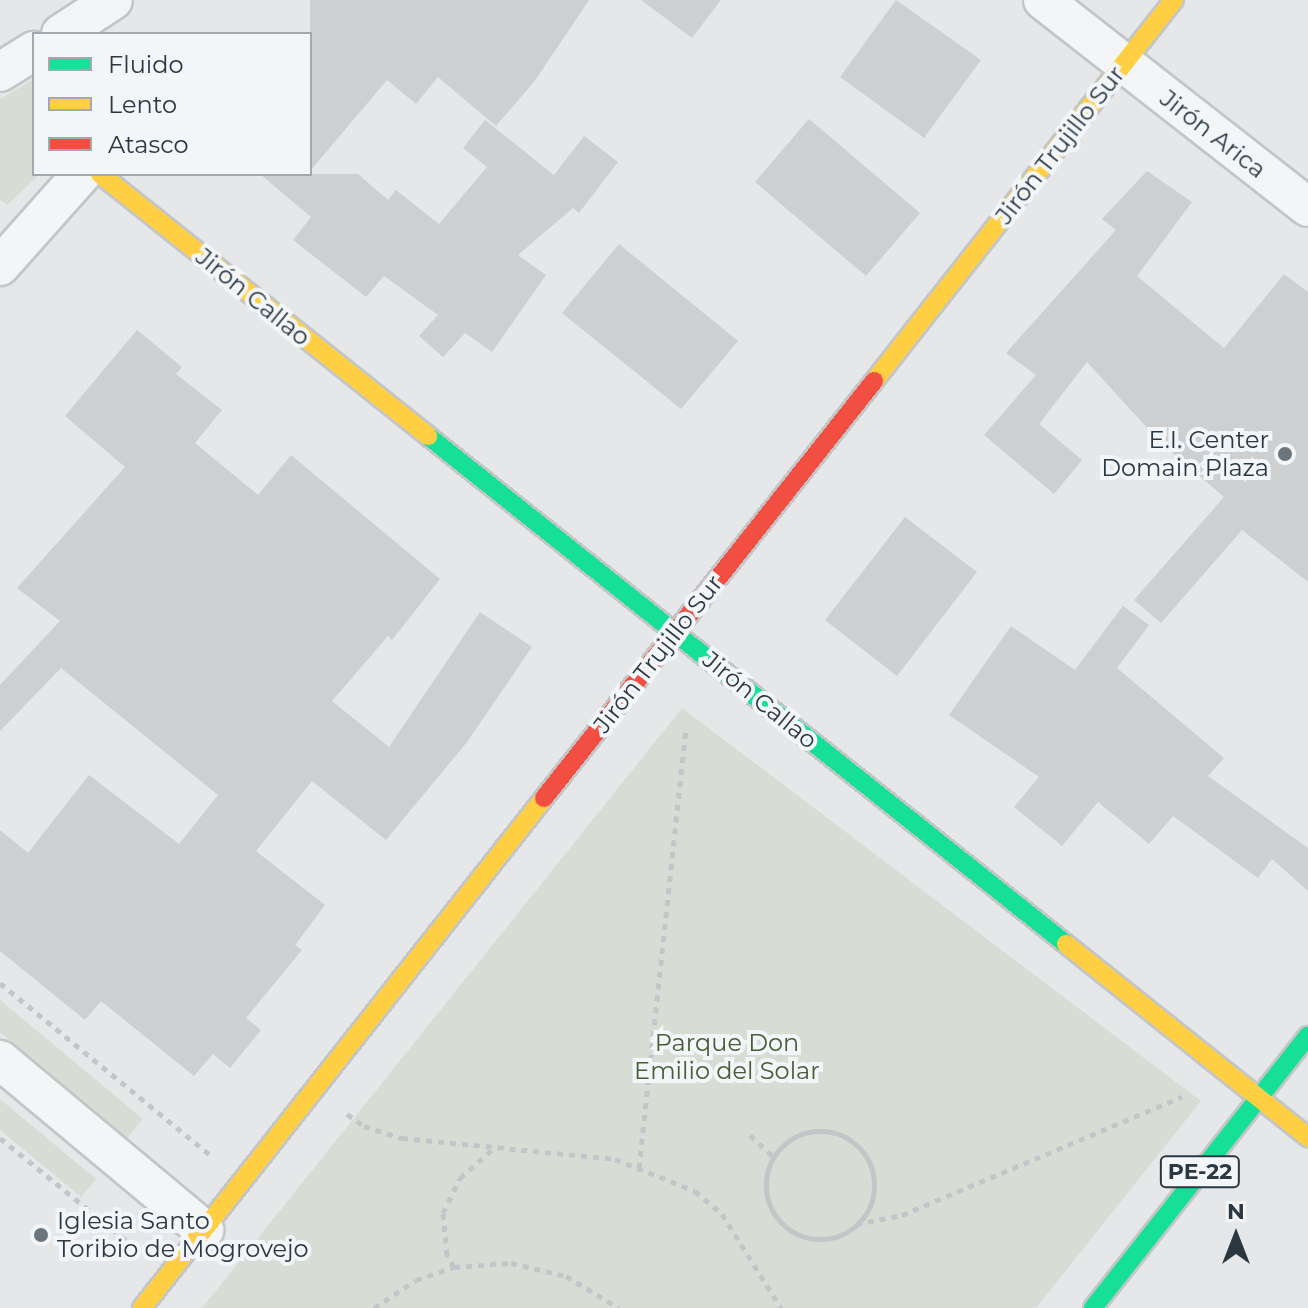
<!DOCTYPE html>
<html>
<head>
<meta charset="utf-8">
<style>
  body { margin:0 }
  #map { position:relative; width:1308px; height:1308px; overflow:hidden; background:#e5e7e9; font-family:Montserrat,sans-serif }
  div>[style] { position:absolute }
  .green>* { inset:0; background:#d7ddd5 }
  .building>* { inset:0; background:#cdcfd1 }
  .path>* { height:5px; margin-top:-2.5px; transform-origin:0; background:repeating-linear-gradient(90deg,#c2c6c8 0 6px,transparent 0 12px) }
  .path>.ring { margin:-2.5px; padding:0; box-sizing:content-box; background:none; border:5px solid #c2c6c8; border-radius:50% }
  .roads { filter:drop-shadow(2px 0 #c3c5c7) drop-shadow(-2px 0 #c3c5c7) drop-shadow(0 2px #c3c5c7) drop-shadow(0 -2px #c3c5c7) }
  .street>* { height:38px; margin:-19px; padding:0 19px; transform-origin:19px; border-radius:19px; background:#f3f5f6 }
  .fast>* { height:18px; margin:-9px; padding:0 9px; transform-origin:9px; border-radius:9px; background:#16e098 }
  .slow>* { height:18px; margin:-9px; padding:0 9px; transform-origin:9px; border-radius:9px; background:#ffcf43 }
  .jam>* { height:18px; margin:-9px; padding:0 9px; transform-origin:9px; border-radius:9px; background:#f24e42 }
  .dots>* { width:22px; height:22px; translate:-50% -50%; box-sizing:border-box; border:4px solid #f2f6f8; border-radius:50% }
  span { translate:-50% -50%; white-space:nowrap; text-align:center; line-height:1.15; -webkit-text-stroke:8px #f2f6f8; paint-order:stroke }
  .shield-label span { padding:2px 6px; background:#f2f6f8; border:2px solid; border-radius:6px; -webkit-text-stroke-width:0 }
  .shield-label { font-size:22px; color:#2b3842; font-weight:700 }
  .street-label { font-size:24px; color:#2b3842 }
  .poi-label { font-size:24px; color:#2b3842 }
  .right { translate:-100% -50%; text-align:right }
  .left { translate:0 -50%; text-align:left }
  .park-label { font-size:24px; color:#475e38 }
  .legend { position:absolute; left:32px; top:32px; width:280px; height:144px; box-sizing:border-box; background:#f2f6f8; border:2px solid #a2aaaf; margin:0; padding:10px 14px; list-style:none; font-size:24px; color:#2b3842 }
  .legend li { display:flex; align-items:center; gap:16px; height:40px }
  .legend b { width:40px; border:2px solid #a2aaaf }
  .north { position:absolute; left:1196px; top:1196px; width:80px; height:80px; -webkit-text-stroke:6px #f2f6f8; paint-order:stroke; rotate:0deg; font-size:22px; font-weight:700; line-height:32px; text-align:center; color:#2b3842 }
  .north::after { content:''; display:block; margin:auto; width:28px; height:36px; background:#2b3842; clip-path:polygon(50% 0,100% 100%,50% 72%,0 100%) }
</style>
</head>
<body>
<div id="map">
  <div class="green">
    <div style="clip-path:polygon(34px 79px,34px 174px,40px 174px,7px 205px,0 200px,0 99px)"></div>
    <div style="clip-path:polygon(682px 708px,1201px 1101px,1036px 1308px,202px 1308px)"></div>
    <div style="clip-path:polygon(0 1000px,143px 1119px,127px 1138px,0 1032px)"></div>
    <div style="clip-path:polygon(0 1099px,96px 1179px,81px 1197px,0 1130px)"></div>
  </div>
  <div class="building">
    <div style="clip-path:polygon(310px 0,589px 0,534px 82px,496px 126px,438px 77px,416px 104px,387px 80px,310px 171px)"></div>
    <div style="clip-path:polygon(641px 0,721px 0,692px 38px)"></div>
    <div style="clip-path:polygon(896px 0,981px 60px,924px 138px,840px 77px)"></div>
    <div style="clip-path:polygon(809px 119px,920px 213px,866px 276px,755px 182px)"></div>
    <div style="clip-path:polygon(485px 120px,554px 175px,584px 136px,618px 162px,579px 213px,573px 208px,518px 255px,546px 275px,492px 352px,465px 333px,443px 357px,419px 336px,438px 315px,384px 276px,366px 297px,293px 240px,311px 217px,260px 174px,358px 174px,388px 200px,396px 190px,439px 224px,487px 167px,463px 148px)"></div>
    <div style="clip-path:polygon(1147px 171px,1192px 202px,1137px 276px,1224px 348px,1284px 274px,1308px 292px,1308px 582px,1242px 530px,1161px 623px,1134px 600px,1224px 497px,1161px 443px,1087px 362px,1039px 424px,1082px 460px,1054px 494px,984px 435px,1036px 375px,1006px 353px,1116px 230px,1102px 219px)"></div>
    <div style="clip-path:polygon(619px 244px,738px 341px,681px 409px,562px 313px)"></div>
    <div style="clip-path:polygon(137px 330px,182px 367px,176px 374px,222px 410px,195px 443px,258px 495px,291px 455px,440px 579px,392px 640px,388px 636px,332px 701px,389px 747px,480px 612px,532px 647px,467px 742px,386px 840px,312px 781px,256px 851px,325px 905px,295px 945px,302px 950px,246px 1018px,261px 1030px,230px 1068px,213px 1054px,194px 1076px,101px 1001px,85px 1020px,0 951px,0 830px,28px 853px,89px 775px,179px 844px,218px 795px,61px 668px,0 731px,0 685px,60px 621px,17px 588px,125px 467px,65px 416px)"></div>
    <div style="clip-path:polygon(905px 517px,977px 572px,897px 676px,825px 620px)"></div>
    <div style="clip-path:polygon(1123px 606px,1149px 625px,1117px 668px,1224px 758px,1208px 776px,1308px 848px,1308px 891px,1272px 859px,1258px 878px,1173px 816px,1149px 844px,1098px 802px,1062px 846px,1014px 807px,1039px 777px,949px 715px,1011px 626px,1075px 670px)"></div>
  </div>
  <div class="path">
    <div style="left:0;top:983px;width:271px;rotate:39.3deg"></div>
    <div style="left:347px;top:1114px;width:21px;rotate:35deg"></div>
    <div style="left:364px;top:1126px;width:40px;rotate:18deg"></div>
    <div style="left:402px;top:1138px;width:214px;rotate:5.6deg"></div>
    <div style="left:615px;top:1159px;width:86px;rotate:21.8deg"></div>
    <div style="left:695px;top:1191px;width:35px;rotate:40deg"></div>
    <div style="left:722px;top:1214px;width:111px;rotate:57.9deg"></div>
    <div class="ring" style="left:766px;top:1131px;width:103px;height:103px"></div>
    <div style="left:750px;top:1135px;width:33px;rotate:43deg"></div>
    <div style="left:0;top:1138px;width:175px;rotate:39deg"></div>
    <div style="left:639px;top:1168px;width:444px;rotate:-83.9deg"></div>
    <div style="left:856px;top:1224px;width:47px;rotate:-11.1deg"></div>
    <div style="left:902px;top:1215px;width:304px;rotate:-22.9deg"></div>
    <div style="left:454px;top:1267px;width:14px;rotate:-120deg"></div>
    <div style="left:447px;top:1255px;width:42px;rotate:-95.4deg"></div>
    <div style="left:443px;top:1213px;width:39px;rotate:-64deg"></div>
    <div style="left:460px;top:1178px;width:48px;rotate:-41.6deg"></div>
    <div style="left:374px;top:1308px;width:50px;rotate:-33.7deg"></div>
    <div style="left:416px;top:1280px;width:40px;rotate:-18.9deg"></div>
    <div style="left:454px;top:1267px;width:57px;rotate:-4deg"></div>
    <div style="left:511px;top:1263px;width:57px;rotate:13.3deg"></div>
    <div style="left:566px;top:1276px;width:62px;rotate:31.1deg"></div>
  </div>
  <div class="roads">
    <div class="street">
      <div style="left:1043px;top:0;width:336px;rotate:38deg"></div>
      <div style="left:61px;top:34px;width:62px;rotate:-33.2deg"></div>
      <div style="left:0;top:72px;width:40px;rotate:-32deg"></div>
      <div style="left:0;top:266px;width:123px;rotate:-48.3deg"></div>
      <div style="left:0;top:1060px;width:266px;rotate:39.8deg"></div>
    </div>
    <div class="fast">
      <div style="left:428px;top:436px;width:816px;rotate:38.53deg"></div>
      <div style="left:1093px;top:1308px;width:347px;rotate:-51.7deg"></div>
    </div>
    <div class="slow">
      <div style="left:100px;top:174px;width:420px;rotate:38.6deg"></div>
      <div style="left:874px;top:381px;width:485px;rotate:-51.8deg"></div>
      <div style="left:1066px;top:944px;width:310px;rotate:38.6deg"></div>
      <div style="left:142px;top:1308px;width:649px;rotate:-51.75deg"></div>
    </div>
    <div class="jam">
      <div style="left:544px;top:798px;width:532px;rotate:-51.64deg"></div>
    </div>
  </div>
  <div class="dots">
    <div style="left:1285px;top:454px;background:#6c757c"></div>
    <div style="left:41px;top:1235px;background:#6c757c"></div>
  </div>
  <div class="shield-label">
    <span style="left:1200px;top:1172px">PE-22</span>
  </div>
  <div class="street-label">
    <span style="left:1213px;top:134px;rotate:38deg">Jirón Arica</span>
    <span style="left:1060px;top:145px;rotate:-52deg">Jirón Trujillo Sur</span>
    <span style="left:253px;top:297px;rotate:39deg">Jirón Callao</span>
    <span style="left:658px;top:654px;rotate:-52deg">Jirón Trujillo Sur</span>
    <span style="left:760px;top:700px;rotate:39deg">Jirón Callao</span>
  </div>
  <div class="poi-label">
    <span class="right" style="left:1269px;top:454px">E.I. Center<br>Domain Plaza</span>
    <span class="left" style="left:57px;top:1235px">Iglesia Santo<br>Toribio de Mogrovejo</span>
  </div>
  <div class="park-label">
    <span style="left:727px;top:1057px">Parque Don<br>Emilio del Solar</span>
  </div>
  <ul class="legend">
  <li><b style="height:10px;background:#16e098"></b>Fluido</li>
  <li><b style="height:10px;background:#ffcf43"></b>Lento</li>
  <li><b style="height:10px;background:#f24e42"></b>Atasco</li>
  </ul>
  <div class="north">N</div>
</div>
</body>
</html>
